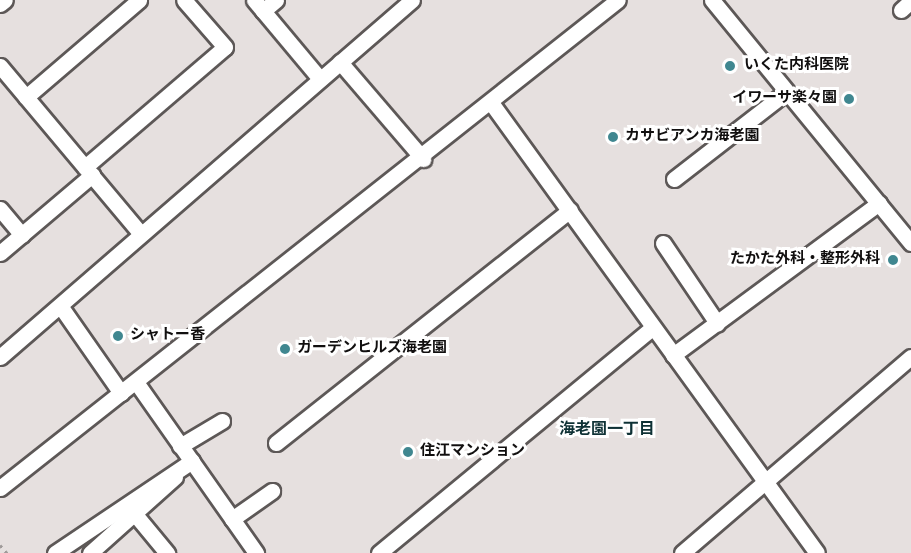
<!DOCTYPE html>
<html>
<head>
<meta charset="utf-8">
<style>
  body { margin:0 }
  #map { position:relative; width:911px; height:553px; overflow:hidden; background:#e6e0df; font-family:Overpass,"Noto Sans JP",sans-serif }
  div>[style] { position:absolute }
  .path>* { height:3px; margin-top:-1.5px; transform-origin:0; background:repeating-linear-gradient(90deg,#a09b9a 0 3px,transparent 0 7.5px) }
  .roads { filter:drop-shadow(2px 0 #5d5857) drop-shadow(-2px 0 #5d5857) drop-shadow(0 2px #5d5857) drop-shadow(0 -2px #5d5857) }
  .minor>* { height:15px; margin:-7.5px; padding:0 7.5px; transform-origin:7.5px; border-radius:7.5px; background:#fff }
  .dots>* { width:16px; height:16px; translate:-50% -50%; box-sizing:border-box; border:3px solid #fff; border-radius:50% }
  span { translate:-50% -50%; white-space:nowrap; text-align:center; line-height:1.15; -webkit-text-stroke:6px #fff; paint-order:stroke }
  .poi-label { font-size:15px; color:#110f0f; font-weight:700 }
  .left { translate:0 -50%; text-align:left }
  .right { translate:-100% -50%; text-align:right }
  .neighbourhood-label { font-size:16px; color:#0e3135; font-weight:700 }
</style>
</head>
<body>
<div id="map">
  <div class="path">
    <div style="left:0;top:545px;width:11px;rotate:49deg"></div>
  </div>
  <div class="roads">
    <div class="minor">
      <div style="left:254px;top:0;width:103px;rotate:50.1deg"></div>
      <div style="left:712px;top:0;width:314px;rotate:50.7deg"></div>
      <div style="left:0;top:4px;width:6px;rotate:-39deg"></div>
      <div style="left:901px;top:10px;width:13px;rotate:-42deg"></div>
      <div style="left:263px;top:11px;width:17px;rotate:-40deg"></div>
      <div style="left:340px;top:62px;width:128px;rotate:49.4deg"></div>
      <div style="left:0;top:66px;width:219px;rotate:50deg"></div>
      <div style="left:26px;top:97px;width:149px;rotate:-40.6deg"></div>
      <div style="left:492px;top:104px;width:554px;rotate:54.1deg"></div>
      <div style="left:85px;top:167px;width:184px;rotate:-40.6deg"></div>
      <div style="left:225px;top:47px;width:62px;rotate:-131.1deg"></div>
      <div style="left:674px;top:179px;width:142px;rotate:-37.8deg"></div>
      <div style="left:0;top:209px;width:34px;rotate:50deg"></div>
      <div style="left:663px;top:243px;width:97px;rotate:56deg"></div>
      <div style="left:0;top:253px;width:121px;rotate:-40.3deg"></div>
      <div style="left:61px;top:307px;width:105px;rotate:55.1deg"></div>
      <div style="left:673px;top:355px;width:256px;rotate:-36.4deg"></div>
      <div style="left:0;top:357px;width:545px;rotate:-40.91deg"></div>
      <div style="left:136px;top:382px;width:209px;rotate:54.9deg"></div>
      <div style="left:276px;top:443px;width:375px;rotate:-38.4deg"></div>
      <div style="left:180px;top:446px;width:49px;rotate:-30.8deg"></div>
      <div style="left:0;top:488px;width:787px;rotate:-38.3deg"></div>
      <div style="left:129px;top:507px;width:60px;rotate:50.4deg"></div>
      <div style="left:232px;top:519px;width:49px;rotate:-35deg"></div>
      <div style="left:55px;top:553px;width:165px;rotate:-33.9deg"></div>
      <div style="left:90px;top:553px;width:114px;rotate:-41.8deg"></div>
      <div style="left:379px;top:553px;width:355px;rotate:-39.5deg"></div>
      <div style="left:682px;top:553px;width:301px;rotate:-40.6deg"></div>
    </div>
  </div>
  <div class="dots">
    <div style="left:730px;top:66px;background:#408790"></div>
    <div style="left:849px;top:99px;background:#408790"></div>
    <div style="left:613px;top:137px;background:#408790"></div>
    <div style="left:893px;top:260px;background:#408790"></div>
    <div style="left:118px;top:336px;background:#408790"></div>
    <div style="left:285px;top:349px;background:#408790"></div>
    <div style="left:408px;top:452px;background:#408790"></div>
  </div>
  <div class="poi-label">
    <span class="left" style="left:744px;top:66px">いくた内科医院</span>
    <span class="right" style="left:837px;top:99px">イワーサ楽々園</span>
    <span class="left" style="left:625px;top:137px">カサビアンカ海老園</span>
    <span class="right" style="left:880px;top:260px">たかた外科・整形外科</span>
    <span class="left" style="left:130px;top:336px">シャトー香</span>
    <span class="left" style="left:297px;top:349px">ガーデンヒルズ海老園</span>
    <span class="left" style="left:420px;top:452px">住江マンション</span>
  </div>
  <div class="neighbourhood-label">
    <span style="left:607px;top:430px">海老園一丁目</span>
  </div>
</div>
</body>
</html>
